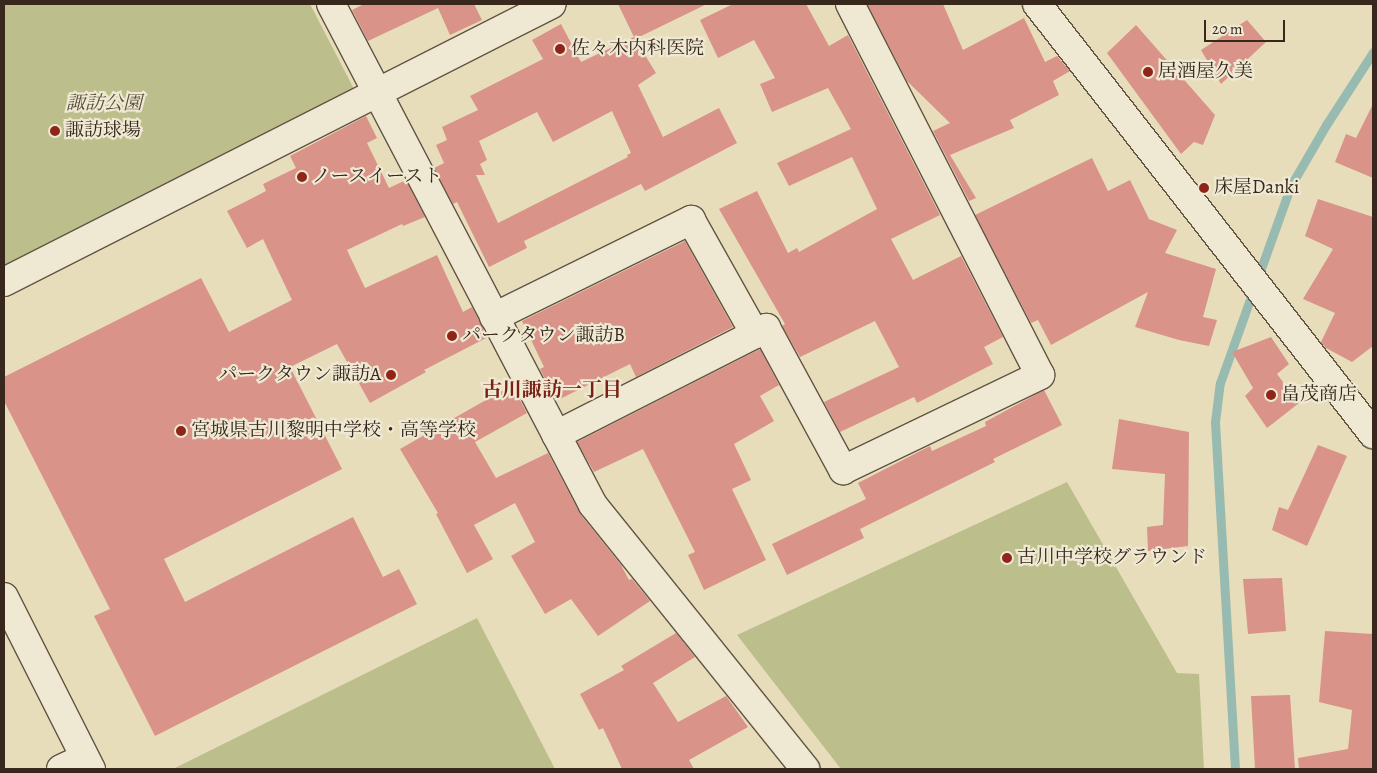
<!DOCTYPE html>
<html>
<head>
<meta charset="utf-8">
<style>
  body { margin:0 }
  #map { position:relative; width:1377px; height:773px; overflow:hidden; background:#e7ddbb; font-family:Alegreya,"Noto Serif JP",serif }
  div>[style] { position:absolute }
  .green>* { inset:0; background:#bcbf8c }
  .stream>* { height:9px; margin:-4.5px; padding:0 4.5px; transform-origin:4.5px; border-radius:4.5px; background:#97bbb1 }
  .building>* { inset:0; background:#d99389 }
  .roads { filter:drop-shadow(1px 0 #635444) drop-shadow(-1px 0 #635444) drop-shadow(0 1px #635444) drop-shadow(0 -1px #635444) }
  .minor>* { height:28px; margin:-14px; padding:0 14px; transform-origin:14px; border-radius:14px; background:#efe9d3 }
  .dots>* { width:14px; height:14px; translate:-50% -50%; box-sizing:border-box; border:2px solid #efe9d3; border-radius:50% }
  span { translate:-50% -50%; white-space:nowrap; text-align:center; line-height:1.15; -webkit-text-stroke:4.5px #efe9d3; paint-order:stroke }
  .poi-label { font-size:19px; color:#37271d }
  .left { translate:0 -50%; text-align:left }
  .right { translate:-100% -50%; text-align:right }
  .park-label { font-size:19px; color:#584d39; font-style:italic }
  .neighbourhood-label { font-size:20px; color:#7a1f14; font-weight:700 }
  .frame { position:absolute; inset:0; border:5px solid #37271d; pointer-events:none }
  .scale { position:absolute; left:1204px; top:20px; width:81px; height:22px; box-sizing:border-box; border:2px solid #37271d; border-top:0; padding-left:6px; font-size:15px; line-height:18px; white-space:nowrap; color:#37271d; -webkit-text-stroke:4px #efe9d3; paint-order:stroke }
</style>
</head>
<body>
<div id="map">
  <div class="green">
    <div style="clip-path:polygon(4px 4px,310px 4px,354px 89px,4px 267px)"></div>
    <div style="clip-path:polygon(1067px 482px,1177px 673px,1199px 674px,1204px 769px,841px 769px,737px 635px)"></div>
    <div style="clip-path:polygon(477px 618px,555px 769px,173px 769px)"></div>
  </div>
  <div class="stream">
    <div style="left:1235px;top:769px;width:348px;rotate:-93.3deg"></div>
    <div style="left:1215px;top:422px;width:39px;rotate:-83deg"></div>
    <div style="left:1220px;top:383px;width:208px;rotate:-70.3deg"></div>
    <div style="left:1290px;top:187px;width:72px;rotate:-59.9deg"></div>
    <div style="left:1326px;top:125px;width:87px;rotate:-57.2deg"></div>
  </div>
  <div class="building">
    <div style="clip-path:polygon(364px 4px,474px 4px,482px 20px,450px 35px,438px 8px,368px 41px,352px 10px)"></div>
    <div style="clip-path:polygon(evenodd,618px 4px,707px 4px,635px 39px,656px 73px,638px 85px,663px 137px,719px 108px,737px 143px,645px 191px,641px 184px,524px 241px,527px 248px,489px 267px,457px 202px,453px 204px,434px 168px,444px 163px,436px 145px,447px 140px,442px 127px,478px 110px,470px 96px,543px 59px,532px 40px,561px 24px,581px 62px,634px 37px,618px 4px,612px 111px,631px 153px,627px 155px,628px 157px,498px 223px,476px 175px,485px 175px,480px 164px,487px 160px,479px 141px,537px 112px,553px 142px,612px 111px)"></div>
    <div style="clip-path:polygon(733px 4px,806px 4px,829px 46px,848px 35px,940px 215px,891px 239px,913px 280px,961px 256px,1003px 337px,984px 347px,993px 364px,917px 403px,914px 397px,840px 432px,824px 402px,899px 367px,875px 321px,800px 357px,782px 326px,785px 324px,719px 209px,757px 191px,788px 253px,797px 248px,799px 252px,877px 209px,852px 157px,789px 186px,777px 163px,851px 129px,828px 88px,772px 112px,760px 84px,775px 78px,754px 40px,718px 58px,700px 20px)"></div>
    <div style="clip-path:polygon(867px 4px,943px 4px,963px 50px,1024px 18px,1045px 62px,1057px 56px,1070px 71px,1053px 81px,1059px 95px,1010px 120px,1014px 128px,950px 155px,976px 198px,969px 201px,933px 131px,950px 123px,907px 81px)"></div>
    <div style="clip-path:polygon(1247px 20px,1266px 42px,1221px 84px,1201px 50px)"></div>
    <div style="clip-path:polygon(1136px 25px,1215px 115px,1203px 145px,1194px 142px,1181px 154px,1107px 53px)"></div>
    <div style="clip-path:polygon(1373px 104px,1373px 178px,1335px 162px,1346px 134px,1356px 138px)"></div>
    <div style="clip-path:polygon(366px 116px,377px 138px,367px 143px,389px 188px,406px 180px,425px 217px,403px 226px,402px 224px,347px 250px,365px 288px,437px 255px,463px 312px,472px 307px,488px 337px,424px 370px,426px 372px,370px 403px,337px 344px,290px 367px,342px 469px,164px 559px,185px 602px,353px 517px,383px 577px,399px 569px,417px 604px,155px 736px,94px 616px,110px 609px,4px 401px,4px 377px,201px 278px,229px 332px,292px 300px,263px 239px,247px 248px,227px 211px,266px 191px,263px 184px,296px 168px,290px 156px)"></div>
    <div style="clip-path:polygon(1092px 158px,1108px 191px,1130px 180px,1149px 219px,1177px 230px,1165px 253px,1216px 269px,1203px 317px,1217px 320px,1209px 346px,1179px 340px,1135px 327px,1148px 292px,1051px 345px,1038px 320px,1031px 323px,975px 215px)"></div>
    <div style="clip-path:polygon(1318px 199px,1373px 217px,1373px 346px,1352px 362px,1326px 348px,1321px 342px,1335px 313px,1303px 299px,1333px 249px,1305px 236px)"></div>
    <div style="clip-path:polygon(685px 241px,733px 327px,636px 377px,630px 364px,560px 399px,558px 395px,554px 397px,540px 369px,544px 367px,522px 321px)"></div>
    <div style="clip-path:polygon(1271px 337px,1289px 364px,1277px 374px,1299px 403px,1267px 428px,1245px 396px,1253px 388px,1232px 352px)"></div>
    <div style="clip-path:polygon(760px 349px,779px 385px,760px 396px,774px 421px,734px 444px,751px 480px,732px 489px,766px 560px,704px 590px,688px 555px,695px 552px,643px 449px,594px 472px,577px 442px)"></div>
    <div style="clip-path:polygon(512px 385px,527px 413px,475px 442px,496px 478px,548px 453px,581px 515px,621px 565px,629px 580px,632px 579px,650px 601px,598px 636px,571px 599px,545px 614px,511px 556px,535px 542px,515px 503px,474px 525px,493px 559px,467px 573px,436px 514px,438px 513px,400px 449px)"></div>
    <div style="clip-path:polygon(1044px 390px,1062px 425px,993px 459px,995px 462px,860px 529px,864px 538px,787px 575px,772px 544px,866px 499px,858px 483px,930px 446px,932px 451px,986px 426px,985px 422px)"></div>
    <div style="clip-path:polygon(1119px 419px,1189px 432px,1188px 546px,1148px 551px,1147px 527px,1163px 525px,1165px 474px,1112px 469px)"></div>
    <div style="clip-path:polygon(1318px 445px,1347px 456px,1307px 546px,1272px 530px,1279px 507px,1288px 510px)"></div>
    <div style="clip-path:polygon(1282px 578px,1286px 631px,1248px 634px,1243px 579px)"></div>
    <div style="clip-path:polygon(1325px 631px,1373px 634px,1373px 769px,1299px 769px,1298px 758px,1348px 749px,1352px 710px,1319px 702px)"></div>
    <div style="clip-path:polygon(676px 633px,695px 657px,653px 683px,678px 722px,726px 696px,748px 727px,689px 760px,694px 769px,622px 769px,603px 728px,599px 730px,580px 694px,624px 670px,621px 666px)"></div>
    <div style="clip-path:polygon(1290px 695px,1295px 769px,1255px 769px,1251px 696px)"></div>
  </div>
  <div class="roads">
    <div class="minor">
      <div style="left:331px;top:4px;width:565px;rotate:62.39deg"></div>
      <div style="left:593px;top:505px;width:339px;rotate:51.2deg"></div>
      <div style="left:1037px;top:4px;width:546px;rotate:52deg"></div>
      <div style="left:4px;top:282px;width:614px;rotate:-26.9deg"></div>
      <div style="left:494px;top:317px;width:220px;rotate:-26.2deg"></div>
      <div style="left:691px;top:220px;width:131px;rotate:60.7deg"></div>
      <div style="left:755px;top:334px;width:223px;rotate:153.1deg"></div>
      <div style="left:755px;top:334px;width:13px;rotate:-29deg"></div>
      <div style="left:766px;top:328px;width:162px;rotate:61.5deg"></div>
      <div style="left:843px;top:470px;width:219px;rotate:-25.7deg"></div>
      <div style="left:1040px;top:375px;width:417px;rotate:-117.1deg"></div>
      <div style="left:4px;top:597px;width:193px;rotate:63.2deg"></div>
      <div style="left:61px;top:769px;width:26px;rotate:-25deg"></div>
    </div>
  </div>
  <div class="dots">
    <div style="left:560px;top:49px;background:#8f2418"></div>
    <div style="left:1148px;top:72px;background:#8f2418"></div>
    <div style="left:55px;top:131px;background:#8f2418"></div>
    <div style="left:302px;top:177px;background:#8f2418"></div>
    <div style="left:1204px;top:188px;background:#8f2418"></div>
    <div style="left:452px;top:336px;background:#8f2418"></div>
    <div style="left:391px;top:375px;background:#8f2418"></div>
    <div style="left:1271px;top:395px;background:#8f2418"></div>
    <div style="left:181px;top:431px;background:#8f2418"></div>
    <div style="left:1007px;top:558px;background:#8f2418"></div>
  </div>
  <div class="poi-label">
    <span class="left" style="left:571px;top:49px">佐々木内科医院</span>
    <span class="left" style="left:1158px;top:72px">居酒屋久美</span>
    <span class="left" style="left:65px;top:131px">諏訪球場</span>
    <span class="left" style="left:312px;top:177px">ノースイースト</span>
    <span class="left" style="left:1214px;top:188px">床屋Danki</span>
    <span class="left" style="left:462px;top:336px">パークタウン諏訪B</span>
    <span class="right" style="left:381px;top:375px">パークタウン諏訪A</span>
    <span class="left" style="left:1281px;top:395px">畠茂商店</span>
    <span class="left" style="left:191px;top:431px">宮城県古川黎明中学校・高等学校</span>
    <span class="left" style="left:1017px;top:558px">古川中学校グラウンド</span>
  </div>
  <div class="park-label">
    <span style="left:104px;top:104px">諏訪公園</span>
  </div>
  <div class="neighbourhood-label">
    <span style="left:552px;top:389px">古川諏訪一丁目</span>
  </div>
  <div class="frame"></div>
  <div class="scale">20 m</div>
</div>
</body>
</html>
